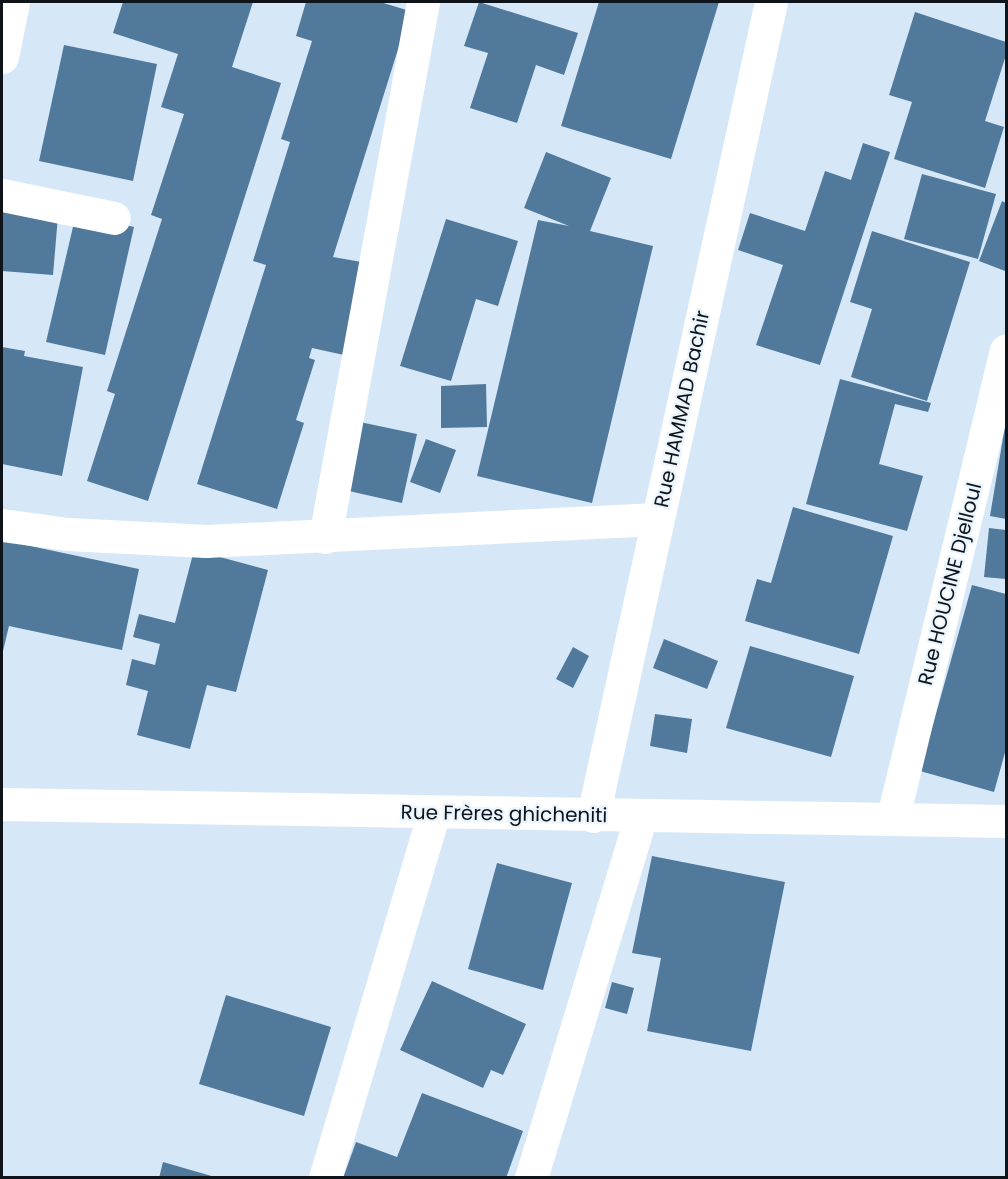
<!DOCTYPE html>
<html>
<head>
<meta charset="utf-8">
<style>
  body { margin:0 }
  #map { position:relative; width:1008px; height:1179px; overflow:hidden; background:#d6e8f8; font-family:Poppins,sans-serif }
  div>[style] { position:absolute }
  .building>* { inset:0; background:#50799c }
  .street>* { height:33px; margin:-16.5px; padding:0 16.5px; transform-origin:16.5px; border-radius:16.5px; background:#fff }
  span { translate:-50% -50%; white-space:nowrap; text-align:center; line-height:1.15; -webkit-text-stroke:4.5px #eaf5fe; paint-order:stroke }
  .street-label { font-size:20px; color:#0e1419 }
  .frame { position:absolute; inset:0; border:3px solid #0e1419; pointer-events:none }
</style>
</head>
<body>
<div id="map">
  <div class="building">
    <div style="clip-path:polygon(123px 2px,253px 2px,232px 67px,281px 83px,148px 501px,87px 481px,115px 394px,107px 391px,162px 219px,151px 215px,184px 114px,161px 107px,178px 54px,113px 33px)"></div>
    <div style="clip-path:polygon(306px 2px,380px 2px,410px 11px,333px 257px,373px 264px,353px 357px,312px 348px,309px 358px,315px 360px,296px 420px,304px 423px,277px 509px,197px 484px,266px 265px,253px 261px,290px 142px,281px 139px,312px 41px,296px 36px)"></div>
    <div style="clip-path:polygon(479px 2px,578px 33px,564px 75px,536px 65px,517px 123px,470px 108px,488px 53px,464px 46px)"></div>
    <div style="clip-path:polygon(599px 2px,719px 2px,671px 159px,561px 126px)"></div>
    <div style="clip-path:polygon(915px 12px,1006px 42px,1006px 55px,985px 121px,1004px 127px,985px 188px,894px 159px,912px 102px,889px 95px)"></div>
    <div style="clip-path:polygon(64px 45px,157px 64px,133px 181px,39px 161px)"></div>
    <div style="clip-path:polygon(863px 143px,890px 152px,820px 365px,756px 345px,783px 265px,738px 250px,750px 213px,805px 231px,825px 171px,851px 180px)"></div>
    <div style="clip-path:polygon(546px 152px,611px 178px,590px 231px,653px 246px,592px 503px,477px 476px,538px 220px,569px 226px,524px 208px)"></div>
    <div style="clip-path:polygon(922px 174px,996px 194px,978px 259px,904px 239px)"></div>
    <div style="clip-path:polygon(1002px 201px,1006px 203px,1005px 271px,979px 261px)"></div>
    <div style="clip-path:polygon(2px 211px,58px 216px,53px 275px,2px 271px)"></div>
    <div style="clip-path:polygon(76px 214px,134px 227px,105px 355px,46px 342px)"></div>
    <div style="clip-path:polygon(446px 219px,518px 241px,498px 306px,476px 299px,451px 381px,400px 366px)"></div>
    <div style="clip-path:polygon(872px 231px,970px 262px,927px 401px,851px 377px,872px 309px,850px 302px)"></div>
    <div style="clip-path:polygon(2px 347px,25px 351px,24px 356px,83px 367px,62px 476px,2px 464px)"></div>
    <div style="clip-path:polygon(840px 379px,931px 403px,928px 412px,895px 404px,879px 464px,923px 476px,907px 531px,806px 504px)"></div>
    <div style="clip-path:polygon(486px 384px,487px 427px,441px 428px,441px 386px)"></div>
    <div style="clip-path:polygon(355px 421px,417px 434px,402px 503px,340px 489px)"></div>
    <div style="clip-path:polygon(1005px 426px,1006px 426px,1006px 519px,990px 516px)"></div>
    <div style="clip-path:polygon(426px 439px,456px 450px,440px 493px,410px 482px)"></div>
    <div style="clip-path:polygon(793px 507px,893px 536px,859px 654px,745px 621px,757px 579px,771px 583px)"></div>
    <div style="clip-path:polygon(989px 528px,1006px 530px,1006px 579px,984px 577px)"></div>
    <div style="clip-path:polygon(2px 540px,139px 569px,122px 650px,9px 626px,2px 655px)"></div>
    <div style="clip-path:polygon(194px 550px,268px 570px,236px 692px,207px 685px,190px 749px,137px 735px,148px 691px,126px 685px,132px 659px,155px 665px,160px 644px,133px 637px,139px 614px,175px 623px)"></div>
    <div style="clip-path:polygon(972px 585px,1006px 594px,1006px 749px,994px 792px,920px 771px)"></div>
    <div style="clip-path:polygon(664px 639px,718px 661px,707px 689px,653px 668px)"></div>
    <div style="clip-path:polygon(750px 646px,854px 676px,831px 757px,726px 728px)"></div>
    <div style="clip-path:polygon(573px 647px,589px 656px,573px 688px,556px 679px)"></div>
    <div style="clip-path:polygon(655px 714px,692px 719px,687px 753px,650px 746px)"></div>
    <div style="clip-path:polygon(652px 856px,785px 882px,751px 1051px,647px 1031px,661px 958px,632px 953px)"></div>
    <div style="clip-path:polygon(497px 863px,572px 883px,543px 990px,468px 969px)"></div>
    <div style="clip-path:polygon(432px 981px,526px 1024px,503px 1075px,491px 1070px,483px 1088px,400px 1050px)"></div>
    <div style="clip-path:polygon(612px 982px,634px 988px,627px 1014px,605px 1008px)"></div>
    <div style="clip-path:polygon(226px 995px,331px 1027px,304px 1116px,199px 1084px)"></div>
    <div style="clip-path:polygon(422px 1093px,523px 1131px,506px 1178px,343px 1178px,356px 1142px,397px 1157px)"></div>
    <div style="clip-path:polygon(163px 1162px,215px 1177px,215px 1178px,159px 1178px)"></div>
  </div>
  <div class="street">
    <div style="left:2px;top:57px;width:56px;rotate:-78.7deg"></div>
    <div style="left:2px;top:195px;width:114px;rotate:11.6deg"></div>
    <div style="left:2px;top:525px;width:67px;rotate:7.8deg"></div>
    <div style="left:68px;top:534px;width:138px;rotate:2.9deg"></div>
    <div style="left:206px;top:541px;width:452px;rotate:-2.8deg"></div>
    <div style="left:325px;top:537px;width:544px;rotate:-79.62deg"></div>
    <div style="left:2px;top:804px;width:1004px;rotate:0.97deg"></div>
    <div style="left:593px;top:816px;width:833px;rotate:-77.67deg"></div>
    <div style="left:893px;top:817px;width:480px;rotate:-76.4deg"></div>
    <div style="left:325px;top:1178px;width:381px;rotate:-73.4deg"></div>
    <div style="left:531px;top:1178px;width:378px;rotate:-73.1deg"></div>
  </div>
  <div class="street-label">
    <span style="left:682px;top:409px;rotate:-78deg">Rue HAMMAD Bachir</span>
    <span style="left:950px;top:584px;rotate:-76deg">Rue HOUCINE Djelloul</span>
    <span style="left:504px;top:814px;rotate:1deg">Rue Frères ghicheniti</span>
  </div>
  <div class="frame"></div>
</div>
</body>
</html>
